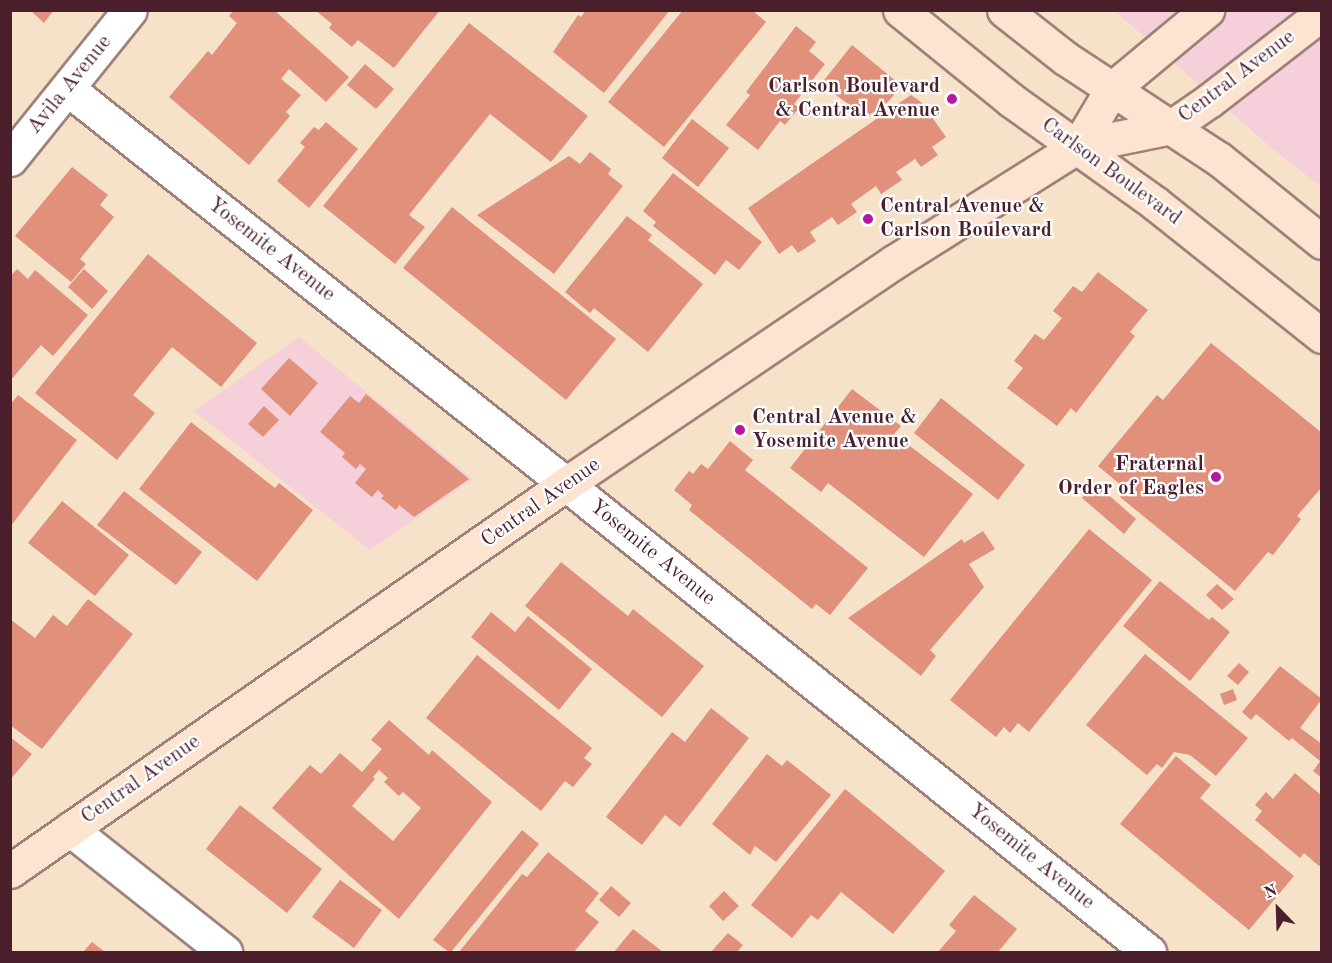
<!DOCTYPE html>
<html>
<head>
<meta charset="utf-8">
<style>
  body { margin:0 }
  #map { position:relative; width:1332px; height:963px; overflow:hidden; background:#f6e2c9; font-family:"Old Standard TT",serif }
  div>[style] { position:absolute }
  .built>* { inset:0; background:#f5cfda }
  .building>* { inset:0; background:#e1907c }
  .roads { filter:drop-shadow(2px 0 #a0807a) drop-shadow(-2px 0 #a0807a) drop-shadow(0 2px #a0807a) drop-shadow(0 -2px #a0807a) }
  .minor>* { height:33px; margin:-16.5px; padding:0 16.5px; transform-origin:16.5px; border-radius:16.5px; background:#fff }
  .secondary>* { height:33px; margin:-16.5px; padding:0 16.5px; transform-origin:16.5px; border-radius:16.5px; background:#fde4d1 }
  .dots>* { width:16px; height:16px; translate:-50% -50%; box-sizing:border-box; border:3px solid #fff; border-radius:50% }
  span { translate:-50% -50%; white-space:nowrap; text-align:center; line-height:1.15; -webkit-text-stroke:4.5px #fff; paint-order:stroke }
  .street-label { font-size:21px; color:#4a1f2b }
  .poi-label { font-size:21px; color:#4a1f2b; font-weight:700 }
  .right { translate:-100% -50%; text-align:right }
  .left { translate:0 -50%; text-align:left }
  .frame { position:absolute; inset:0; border:12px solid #4a1f2b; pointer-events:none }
  .north { position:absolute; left:1248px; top:879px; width:60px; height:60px; -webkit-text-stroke:4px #fff; paint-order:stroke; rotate:337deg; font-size:16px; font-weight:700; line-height:24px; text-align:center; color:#4a1f2b }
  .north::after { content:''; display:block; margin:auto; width:21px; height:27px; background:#4a1f2b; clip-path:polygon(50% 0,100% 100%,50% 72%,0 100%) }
</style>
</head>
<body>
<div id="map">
  <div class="built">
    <div style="clip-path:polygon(1115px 11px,1321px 11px,1321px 187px,1274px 150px)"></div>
    <div style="clip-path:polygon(299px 337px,473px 479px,370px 550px,194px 411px)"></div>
  </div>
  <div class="building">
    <div style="clip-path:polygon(30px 10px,54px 10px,44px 23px)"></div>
    <div style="clip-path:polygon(234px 10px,274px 10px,349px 77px,326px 102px,289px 69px,281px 79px,301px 95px,286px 112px,290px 116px,249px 165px,169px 97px,208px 51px,212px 55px,237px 23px,229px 16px)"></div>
    <div style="clip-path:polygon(315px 10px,440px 10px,394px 68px,358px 40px,352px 47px,329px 28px,332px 24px)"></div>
    <div style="clip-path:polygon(586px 10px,670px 10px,604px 93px,553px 52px,578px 15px,581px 17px)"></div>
    <div style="clip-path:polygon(683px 10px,752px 10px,766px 22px,664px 147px,608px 102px)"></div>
    <div style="clip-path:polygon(469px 23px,588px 116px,551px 162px,490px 114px,409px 215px,425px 227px,395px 264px,323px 206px)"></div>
    <div style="clip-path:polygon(796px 26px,816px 42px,809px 51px,825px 64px,794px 104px,799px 108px,785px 125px,780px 121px,758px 150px,726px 125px,750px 95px,746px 92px)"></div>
    <div style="clip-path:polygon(852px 45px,902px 86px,886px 104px,866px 117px,821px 84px)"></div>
    <div style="clip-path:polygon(365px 64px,394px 89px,376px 109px,347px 85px)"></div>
    <div style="clip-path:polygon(911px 95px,921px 102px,946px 137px,932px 147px,938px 155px,921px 167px,915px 159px,896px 172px,902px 180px,881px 194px,876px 186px,851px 204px,857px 212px,838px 225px,832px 217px,810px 232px,816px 241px,798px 253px,792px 245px,779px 254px,748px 208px)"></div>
    <div style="clip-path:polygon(692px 119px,729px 148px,698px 187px,662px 158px)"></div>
    <div style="clip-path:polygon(326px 122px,358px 149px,309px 208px,277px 181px,305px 147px,300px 143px,314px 127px,319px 130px)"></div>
    <div style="clip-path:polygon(590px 152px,611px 169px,608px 174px,623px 186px,554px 274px,477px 215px,569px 156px,580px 164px)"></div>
    <div style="clip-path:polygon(72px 167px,108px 195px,100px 205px,114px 217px,80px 259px,86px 264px,71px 282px,15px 236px)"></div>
    <div style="clip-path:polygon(673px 173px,762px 242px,739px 270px,726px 260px,715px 275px,653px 226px,656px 222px,643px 211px)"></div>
    <div style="clip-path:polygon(452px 207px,616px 339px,566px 400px,403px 268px)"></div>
    <div style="clip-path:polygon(627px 216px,652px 235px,648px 240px,703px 284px,648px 352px,594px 308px,590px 313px,565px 292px)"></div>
    <div style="clip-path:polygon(148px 254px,257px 343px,221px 387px,172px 347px,133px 395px,155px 413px,117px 460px,35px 393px)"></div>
    <div style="clip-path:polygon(17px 269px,28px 279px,35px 270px,88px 315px,53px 356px,41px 345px,10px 381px,10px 277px)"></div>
    <div style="clip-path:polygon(84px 269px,108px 291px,92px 309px,68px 287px)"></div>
    <div style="clip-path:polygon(1098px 272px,1148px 310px,1130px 332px,1135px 336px,1076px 413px,1071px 408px,1057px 426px,1007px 388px,1023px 368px,1014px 361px,1035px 334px,1044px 340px,1062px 318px,1053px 311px,1073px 286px,1082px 292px)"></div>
    <div style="clip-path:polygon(1211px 343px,1322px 433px,1322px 487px,1297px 516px,1301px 519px,1273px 555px,1268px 552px,1235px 591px,1120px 497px,1127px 490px,1098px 466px,1157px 395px,1163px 400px)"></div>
    <div style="clip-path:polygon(289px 358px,318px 383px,290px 416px,261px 389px)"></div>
    <div style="clip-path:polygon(852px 389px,901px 426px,894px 434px,973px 494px,924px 557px,828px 483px,821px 492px,790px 468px)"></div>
    <div style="clip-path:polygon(366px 394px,469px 479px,414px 517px,399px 505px,396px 510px,381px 498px,384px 496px,378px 490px,372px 497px,355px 483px,366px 469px,360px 464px,356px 469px,342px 457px,345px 453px,320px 432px,350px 396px,359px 403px)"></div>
    <div style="clip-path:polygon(18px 395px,77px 440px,10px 527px,10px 405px)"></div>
    <div style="clip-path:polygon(941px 398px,1025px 465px,998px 500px,914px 433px)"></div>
    <div style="clip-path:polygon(264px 406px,279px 420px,263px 437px,248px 424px)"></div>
    <div style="clip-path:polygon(191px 422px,275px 488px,279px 483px,313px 510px,257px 581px,139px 489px)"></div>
    <div style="clip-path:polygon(730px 441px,753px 460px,745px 470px,868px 568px,830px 615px,816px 604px,812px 609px,689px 510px,692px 505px,674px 490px,689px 471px,693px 474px,701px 464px,708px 469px)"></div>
    <div style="clip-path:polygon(1095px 483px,1136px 519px,1124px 534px,1082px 498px)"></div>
    <div style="clip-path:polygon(124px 491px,202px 552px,176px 585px,97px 525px)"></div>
    <div style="clip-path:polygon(62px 501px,129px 555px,95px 596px,28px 543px)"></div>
    <div style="clip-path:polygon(1089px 529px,1152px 580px,1029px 732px,1018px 723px,1010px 733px,1004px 727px,996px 737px,950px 700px)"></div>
    <div style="clip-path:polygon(983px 531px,995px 549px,969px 564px,984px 587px,930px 650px,936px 656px,921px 676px,848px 618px,962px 539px,964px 543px)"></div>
    <div style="clip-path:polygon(561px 562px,628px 616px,633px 609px,704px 666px,662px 717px,525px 606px)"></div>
    <div style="clip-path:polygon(1160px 581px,1209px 620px,1212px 617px,1230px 632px,1190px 681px,1123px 626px)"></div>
    <div style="clip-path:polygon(1217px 584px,1234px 599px,1222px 610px,1206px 595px)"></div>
    <div style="clip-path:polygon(88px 599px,133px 634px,42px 749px,10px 725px,10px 619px,35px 638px,53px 615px,67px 626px)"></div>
    <div style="clip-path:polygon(491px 612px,515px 632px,528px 616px,592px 669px,559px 710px,471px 637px)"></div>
    <div style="clip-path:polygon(1145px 654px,1248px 738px,1216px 776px,1190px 755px,1174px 752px,1162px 768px,1157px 764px,1147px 775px,1086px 725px)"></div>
    <div style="clip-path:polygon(477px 655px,592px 748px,584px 758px,592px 764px,573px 787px,565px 781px,541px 811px,426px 718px)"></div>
    <div style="clip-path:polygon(1239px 663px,1249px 672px,1238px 685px,1227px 676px)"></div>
    <div style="clip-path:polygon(1280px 666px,1322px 699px,1300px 728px,1322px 744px,1322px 778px,1313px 771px,1320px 761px,1292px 738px,1289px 741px,1256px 714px,1251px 720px,1242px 712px)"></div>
    <div style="clip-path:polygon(1233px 689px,1237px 700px,1224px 705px,1220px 694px)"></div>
    <div style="clip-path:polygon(711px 708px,749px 738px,680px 827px,665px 815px,642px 845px,606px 817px,672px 732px,685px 742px)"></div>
    <div style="clip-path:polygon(evenodd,389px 720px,429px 755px,432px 750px,492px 802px,399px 919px,272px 808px,310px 765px,321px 774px,340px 753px,362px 772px,382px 749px,371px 740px,389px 720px,379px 770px,388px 778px,384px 782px,399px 796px,403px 792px,421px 808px,393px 841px,352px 806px,375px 779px,373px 777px,379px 770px)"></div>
    <div style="clip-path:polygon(10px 737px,32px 754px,10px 780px)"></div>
    <div style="clip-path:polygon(767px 754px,782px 766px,787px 760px,831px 795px,776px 862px,755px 846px,750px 855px,712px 824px)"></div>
    <div style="clip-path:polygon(1176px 756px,1211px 785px,1200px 798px,1294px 876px,1249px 930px,1120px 824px)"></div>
    <div style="clip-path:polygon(1295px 773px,1322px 796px,1322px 863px,1319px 866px,1304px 853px,1300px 858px,1255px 820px,1262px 811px,1255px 805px,1266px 792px,1273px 799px)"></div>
    <div style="clip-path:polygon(845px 789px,945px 871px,893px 934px,841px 892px,818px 920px,811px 915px,792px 938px,751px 905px)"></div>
    <div style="clip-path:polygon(240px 805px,322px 869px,287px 913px,206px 849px)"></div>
    <div style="clip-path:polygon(522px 830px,539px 844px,451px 952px,449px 952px,433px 940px)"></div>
    <div style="clip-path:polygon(548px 852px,599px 893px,585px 911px,599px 922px,574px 952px,459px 952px,522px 874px,527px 877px)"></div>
    <div style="clip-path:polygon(340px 880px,382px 910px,354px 948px,312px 917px)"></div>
    <div style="clip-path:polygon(611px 886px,631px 903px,619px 917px,599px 900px)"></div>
    <div style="clip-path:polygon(724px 891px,739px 906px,723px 921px,709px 906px)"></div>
    <div style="clip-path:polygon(974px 895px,1017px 929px,998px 952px,938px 952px,956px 931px,949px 925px)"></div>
    <div style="clip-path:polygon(633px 929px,663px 952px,614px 952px)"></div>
    <div style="clip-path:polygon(728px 933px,743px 945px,737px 952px,711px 952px)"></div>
    <div style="clip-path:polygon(92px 942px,105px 952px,83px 952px)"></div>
  </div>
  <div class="roads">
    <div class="minor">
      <div style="left:68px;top:89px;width:636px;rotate:38.42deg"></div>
      <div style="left:566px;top:484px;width:748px;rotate:38.76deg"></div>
      <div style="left:10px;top:159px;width:191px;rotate:-51.2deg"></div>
      <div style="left:70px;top:829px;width:198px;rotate:38.4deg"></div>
    </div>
    <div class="secondary">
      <div style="left:900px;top:10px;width:143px;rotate:39deg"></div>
      <div style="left:1011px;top:100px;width:178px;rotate:35.6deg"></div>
      <div style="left:1156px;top:204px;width:212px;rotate:38.5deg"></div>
      <div style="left:1004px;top:10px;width:78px;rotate:38.2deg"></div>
      <div style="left:1065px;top:58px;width:184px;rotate:33.3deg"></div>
      <div style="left:1219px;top:159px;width:132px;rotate:38.9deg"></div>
      <div style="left:1078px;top:146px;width:66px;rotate:-59.2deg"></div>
      <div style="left:1112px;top:89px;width:124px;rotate:-39.7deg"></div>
      <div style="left:10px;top:871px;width:677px;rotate:-34.84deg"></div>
      <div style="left:566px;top:484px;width:396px;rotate:-34.1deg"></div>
      <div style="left:894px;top:262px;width:218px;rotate:-32.2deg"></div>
      <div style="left:1078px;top:146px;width:95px;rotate:-11.5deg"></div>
      <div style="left:1171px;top:127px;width:47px;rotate:-34.7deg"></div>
      <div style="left:1210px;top:100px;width:142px;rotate:-37.8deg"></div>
    </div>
  </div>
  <div class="dots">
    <div style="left:952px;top:99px;background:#b5179e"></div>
    <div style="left:868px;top:219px;background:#b5179e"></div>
    <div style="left:740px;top:430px;background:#b5179e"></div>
    <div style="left:1216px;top:477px;background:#b5179e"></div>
  </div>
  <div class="street-label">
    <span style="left:1237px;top:77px;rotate:-37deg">Central Avenue</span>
    <span style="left:70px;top:85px;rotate:-51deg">Avila Avenue</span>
    <span style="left:1111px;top:172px;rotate:36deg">Carlson Boulevard</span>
    <span style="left:271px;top:250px;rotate:38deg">Yosemite Avenue</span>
    <span style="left:541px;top:503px;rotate:-35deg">Central Avenue</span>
    <span style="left:652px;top:553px;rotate:39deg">Yosemite Avenue</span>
    <span style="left:141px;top:780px;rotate:-35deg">Central Avenue</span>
    <span style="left:1031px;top:857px;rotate:39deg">Yosemite Avenue</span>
  </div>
  <div class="poi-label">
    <span class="right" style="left:940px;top:99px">Carlson Boulevard<br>&amp; Central Avenue</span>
    <span class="left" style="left:880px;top:219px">Central Avenue &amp;<br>Carlson Boulevard</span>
    <span class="left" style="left:752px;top:430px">Central Avenue &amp;<br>Yosemite Avenue</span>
    <span class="right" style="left:1204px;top:477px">Fraternal<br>Order of Eagles</span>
  </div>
  <div class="frame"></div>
  <div class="north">N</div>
</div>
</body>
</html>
